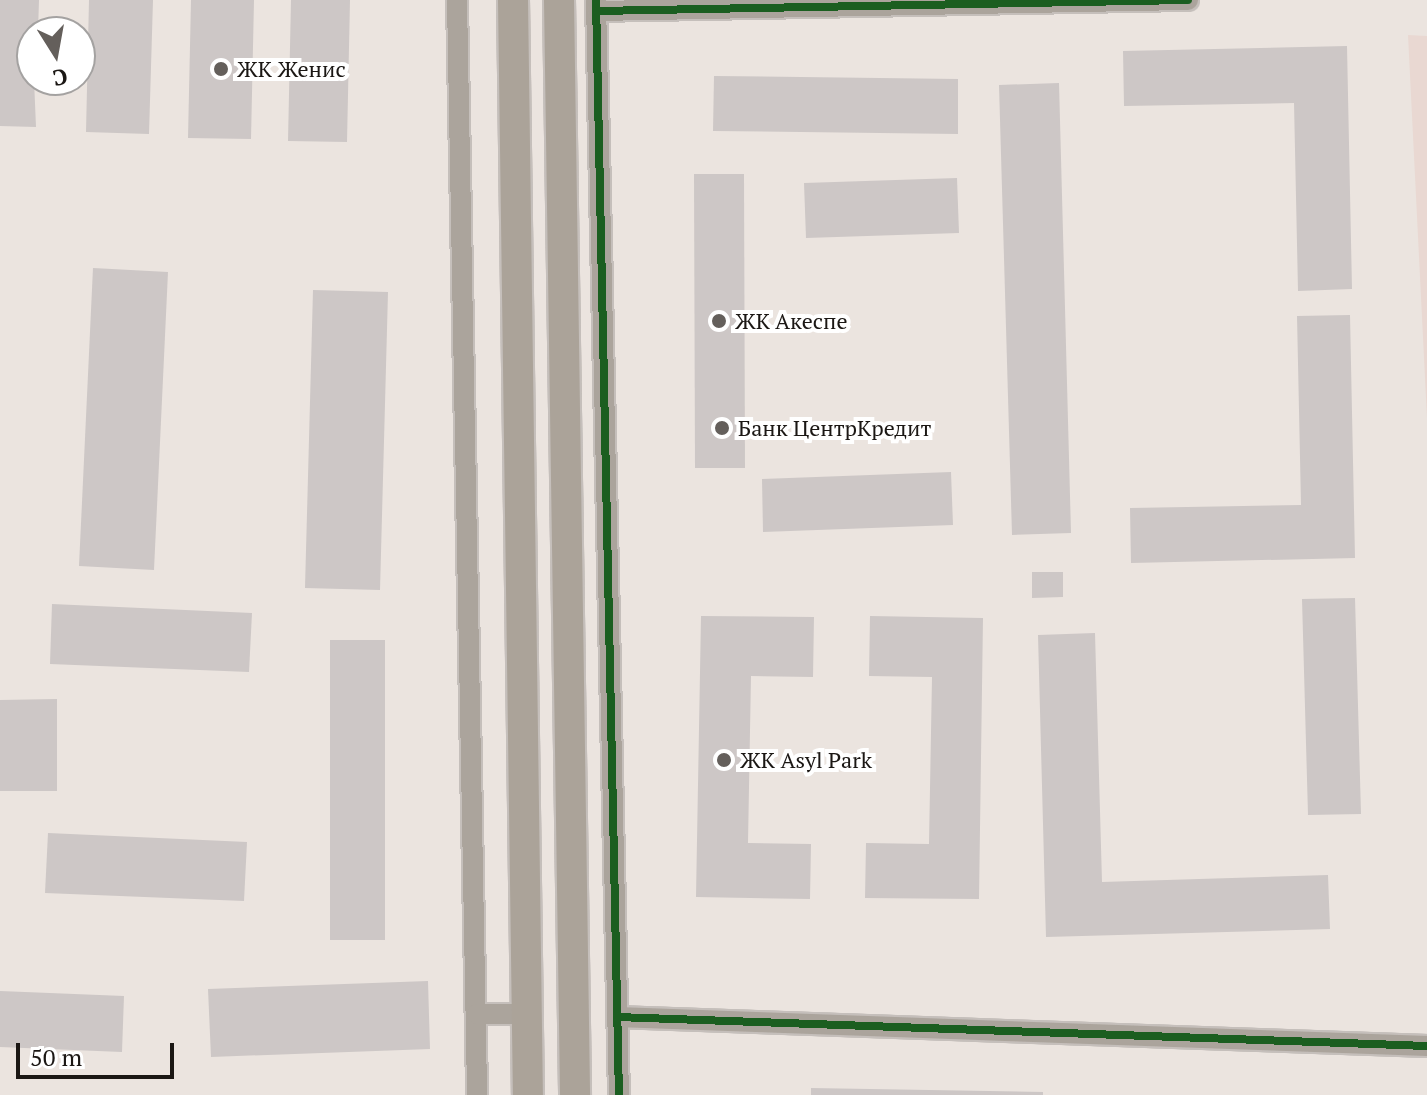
<!DOCTYPE html>
<html>
<head>
<meta charset="utf-8">
<style>
  body { margin:0 }
  #map { position:relative; width:1427px; height:1095px; overflow:hidden; background:#ebe4df; font-family:"PT Serif",serif }
  div>[style] { position:absolute }
  .education>* { inset:0; background:#e9d8d2 }
  .building>* { inset:0; background:#cdc7c6 }
  .roads { filter:drop-shadow(2px 0 #c5bfbb) drop-shadow(-2px 0 #c5bfbb) drop-shadow(0 2px #c5bfbb) drop-shadow(0 -2px #c5bfbb) }
  .street>* { height:20px; margin:-10px; padding:0 10px; transform-origin:10px; border-radius:10px; background:#aba49c }
  .secondary>* { height:30px; margin:-15px; padding:0 15px; transform-origin:15px; border-radius:15px; background:#aba399 }
  .cycleway>* { height:8px; margin:-4px; padding:0 4px; transform-origin:4px; border-radius:4px; background:#1b5e20 }
  .dots>* { width:22px; height:22px; translate:-50% -50%; box-sizing:border-box; border:4px solid #fff; border-radius:50% }
  span { translate:-50% -50%; white-space:nowrap; text-align:center; line-height:1.15; -webkit-text-stroke:8px #fff; paint-order:stroke }
  .poi-label { font-size:22px; color:#1b1714 }
  .left { translate:0 -50%; text-align:left }
  .north { position:absolute; left:16px; top:16px; width:80px; height:80px; box-sizing:border-box; background:#fff; border:2px solid #a4a2a1; border-radius:50%; rotate:169deg; font-size:22px; font-weight:700; line-height:32px; text-align:center; color:#1b1714 }
  .north::after { content:''; display:block; margin:auto; width:28px; height:36px; background:#645f5b; clip-path:polygon(50% 0,100% 100%,50% 72%,0 100%) }
  .scale { position:absolute; left:16px; top:1043px; width:158px; height:36px; box-sizing:border-box; border:4px solid #1b1714; border-top:0; padding-left:10px; font-size:24px; line-height:28px; white-space:nowrap; color:#1b1714; -webkit-text-stroke:6px #fff; paint-order:stroke }
</style>
</head>
<body>
<div id="map">
  <div class="education">
    <div style="clip-path:polygon(1408px 35px,1427px 36px,1427px 418px)"></div>
  </div>
  <div class="building">
    <div style="clip-path:polygon(0 0,39px 0,38px 32px,32px 32px,36px 127px,0 126px)"></div>
    <div style="clip-path:polygon(89px 0,153px 0,149px 134px,86px 132px)"></div>
    <div style="clip-path:polygon(191px 0,254px 0,251px 139px,188px 138px)"></div>
    <div style="clip-path:polygon(291px 0,350px 0,347px 142px,288px 141px)"></div>
    <div style="clip-path:polygon(1347px 46px,1352px 289px,1298px 291px,1294px 103px,1124px 106px,1123px 51px)"></div>
    <div style="clip-path:polygon(714px 76px,958px 79px,958px 134px,713px 131px)"></div>
    <div style="clip-path:polygon(1059px 83px,1071px 533px,1012px 535px,999px 85px)"></div>
    <div style="clip-path:polygon(694px 174px,744px 174px,745px 468px,695px 468px)"></div>
    <div style="clip-path:polygon(957px 178px,959px 233px,806px 238px,804px 183px)"></div>
    <div style="clip-path:polygon(93px 268px,168px 272px,154px 570px,79px 566px)"></div>
    <div style="clip-path:polygon(313px 290px,388px 292px,380px 590px,305px 588px)"></div>
    <div style="clip-path:polygon(1350px 315px,1355px 558px,1131px 563px,1130px 508px,1301px 505px,1297px 316px)"></div>
    <div style="clip-path:polygon(951px 472px,953px 525px,763px 532px,762px 479px)"></div>
    <div style="clip-path:polygon(1032px 572px,1063px 572px,1063px 597px,1032px 598px)"></div>
    <div style="clip-path:polygon(1355px 598px,1361px 814px,1308px 815px,1302px 599px)"></div>
    <div style="clip-path:polygon(52px 604px,252px 613px,249px 672px,50px 664px)"></div>
    <div style="clip-path:polygon(701px 616px,814px 617px,813px 677px,751px 676px,748px 843px,811px 844px,810px 899px,696px 897px)"></div>
    <div style="clip-path:polygon(870px 616px,983px 618px,979px 899px,865px 898px,866px 843px,929px 844px,932px 677px,869px 676px)"></div>
    <div style="clip-path:polygon(1095px 633px,1102px 882px,1328px 875px,1330px 929px,1046px 937px,1038px 635px)"></div>
    <div style="clip-path:polygon(330px 640px,385px 640px,385px 940px,330px 940px)"></div>
    <div style="clip-path:polygon(57px 699px,57px 791px,0 791px,0 700px)"></div>
    <div style="clip-path:polygon(48px 833px,247px 842px,244px 901px,45px 893px)"></div>
    <div style="clip-path:polygon(428px 981px,430px 1049px,211px 1057px,208px 989px)"></div>
    <div style="clip-path:polygon(0 991px,124px 996px,122px 1052px,0 1047px)"></div>
    <div style="clip-path:polygon(811px 1088px,1043px 1092px,1043px 1095px,811px 1095px)"></div>
  </div>
  <div class="roads">
    <div class="street">
      <div style="left:457px;top:0;width:1095px;rotate:88.95deg"></div>
      <div style="left:596px;top:0;width:1095px;rotate:88.8deg"></div>
      <div style="left:597px;top:11px;width:591px;rotate:-1.07deg"></div>
      <div style="left:477px;top:1014px;width:50px"></div>
      <div style="left:617px;top:1017px;width:811px;rotate:2.05deg"></div>
    </div>
    <div class="secondary">
      <div style="left:513px;top:0;width:1095px;rotate:89.22deg"></div>
      <div style="left:559px;top:0;width:1095px;rotate:89.16deg"></div>
    </div>
  </div>
  <div class="cycleway">
    <div style="left:596px;top:0;width:1095px;rotate:88.8deg"></div>
    <div style="left:597px;top:11px;width:591px;rotate:-1.07deg"></div>
    <div style="left:617px;top:1017px;width:811px;rotate:2.05deg"></div>
  </div>
  <div class="dots">
    <div style="left:221px;top:69px;background:#645f5b"></div>
    <div style="left:719px;top:321px;background:#645f5b"></div>
    <div style="left:722px;top:428px;background:#645f5b"></div>
    <div style="left:724px;top:760px;background:#645f5b"></div>
  </div>
  <div class="poi-label">
    <span class="left" style="left:237px;top:69px">ЖК Женис</span>
    <span class="left" style="left:735px;top:321px">ЖК Акеспе</span>
    <span class="left" style="left:738px;top:428px">Банк ЦентрКредит</span>
    <span class="left" style="left:740px;top:760px">ЖК Asyl Park</span>
  </div>
  <div class="north">С</div>
  <div class="scale">50 m</div>
</div>
</body>
</html>
